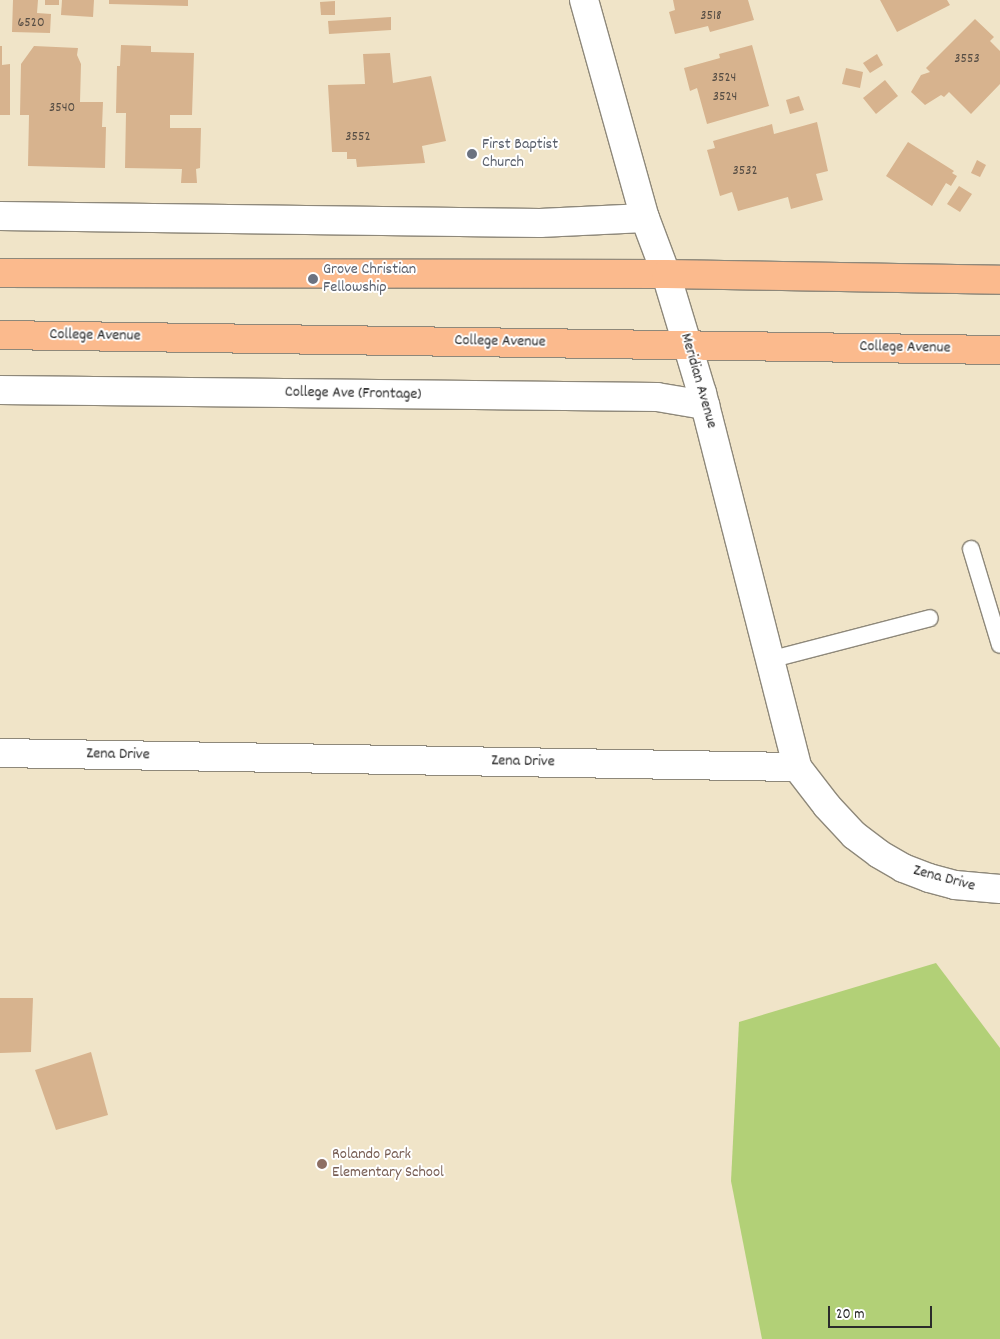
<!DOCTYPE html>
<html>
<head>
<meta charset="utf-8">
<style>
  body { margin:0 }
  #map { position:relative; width:1000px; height:1339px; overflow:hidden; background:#f0e4c8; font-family:Dekko,sans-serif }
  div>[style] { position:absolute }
  .green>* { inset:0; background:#b2d077 }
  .building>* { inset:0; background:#d7b38e }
  .roads { filter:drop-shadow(1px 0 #8e887a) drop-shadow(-1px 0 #8e887a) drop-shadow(0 1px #8e887a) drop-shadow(0 -1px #8e887a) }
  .lane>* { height:16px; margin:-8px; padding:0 8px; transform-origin:8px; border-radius:8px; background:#fff }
  .street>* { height:28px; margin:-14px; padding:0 14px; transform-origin:14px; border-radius:14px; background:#fff }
  .primary>* { height:28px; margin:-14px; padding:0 14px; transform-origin:14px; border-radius:14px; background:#fbba8d }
  .dots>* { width:14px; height:14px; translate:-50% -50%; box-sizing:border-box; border:2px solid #fff; border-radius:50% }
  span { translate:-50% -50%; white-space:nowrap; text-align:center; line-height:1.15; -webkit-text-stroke:4px #fff; paint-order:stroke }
  .number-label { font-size:14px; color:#564d44 }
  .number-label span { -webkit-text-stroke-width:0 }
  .worship-label { font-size:16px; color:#5b616d }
  .left { translate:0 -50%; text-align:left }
  .street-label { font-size:16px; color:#2b2b2b }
  .education-label { font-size:16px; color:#785e54 }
  .scale { position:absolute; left:828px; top:1306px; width:104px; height:22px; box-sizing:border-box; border:2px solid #2b2b2b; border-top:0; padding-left:6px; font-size:15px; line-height:18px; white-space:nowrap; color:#2b2b2b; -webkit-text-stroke:4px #fff; paint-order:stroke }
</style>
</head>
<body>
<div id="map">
  <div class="green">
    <div style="clip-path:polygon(936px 963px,1000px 1048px,1000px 1339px,762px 1339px,731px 1181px,739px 1022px)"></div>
  </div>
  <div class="building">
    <div style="clip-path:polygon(13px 0,38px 0,37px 13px,51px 14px,50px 33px,12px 32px)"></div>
    <div style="clip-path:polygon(45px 0,59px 0,59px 5px,45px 5px)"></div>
    <div style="clip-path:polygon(62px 0,94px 0,93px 17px,61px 15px)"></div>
    <div style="clip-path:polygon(109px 0,188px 0,188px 6px,109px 4px)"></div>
    <div style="clip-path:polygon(673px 0,748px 0,754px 20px,710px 32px,708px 26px,675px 34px,669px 12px,675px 10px)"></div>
    <div style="clip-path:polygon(880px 0,947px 0,950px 5px,897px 32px)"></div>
    <div style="clip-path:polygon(335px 1px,335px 15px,321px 15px,320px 2px)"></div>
    <div style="clip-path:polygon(391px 17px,391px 30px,329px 34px,328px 21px)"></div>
    <div style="clip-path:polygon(975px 19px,994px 37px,990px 41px,1000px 51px,1000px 84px,971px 114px,949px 92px,944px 97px,941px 95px,925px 105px,911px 92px,921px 75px,930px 72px,926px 68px)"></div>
    <div style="clip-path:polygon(121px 45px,151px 46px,151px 52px,194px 53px,192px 115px,170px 115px,170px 128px,201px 128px,200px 168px,196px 169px,197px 183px,181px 183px,182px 169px,125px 168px,126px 113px,116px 113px,117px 66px,120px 66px)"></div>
    <div style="clip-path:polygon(752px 45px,769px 106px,707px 124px,697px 88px,690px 91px,684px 68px,720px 58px,719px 54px)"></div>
    <div style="clip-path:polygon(0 46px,2px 46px,2px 65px,10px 64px,10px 115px,0 115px)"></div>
    <div style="clip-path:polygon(34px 46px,78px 48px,77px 55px,81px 64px,80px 102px,103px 102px,102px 127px,106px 127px,105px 168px,28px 166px,29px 115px,20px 115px,21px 64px)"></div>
    <div style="clip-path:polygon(390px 53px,393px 83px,431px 76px,446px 141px,422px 146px,425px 163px,357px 167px,356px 159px,347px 159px,347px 152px,332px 152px,328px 85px,365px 84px,363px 54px)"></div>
    <div style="clip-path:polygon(877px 54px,883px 65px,870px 73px,863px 63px)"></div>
    <div style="clip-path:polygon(846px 68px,863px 72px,860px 88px,842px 84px)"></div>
    <div style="clip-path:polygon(885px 80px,898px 96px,876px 114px,863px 98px)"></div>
    <div style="clip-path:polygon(799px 96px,804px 110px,790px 114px,786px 100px)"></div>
    <div style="clip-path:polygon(817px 122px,828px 171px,816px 174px,823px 200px,791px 209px,788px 197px,738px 211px,732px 192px,720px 196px,707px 150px,715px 148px,713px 141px,772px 124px,774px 134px)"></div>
    <div style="clip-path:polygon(908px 142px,954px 171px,952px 173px,957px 176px,951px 186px,946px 183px,932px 206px,886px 176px)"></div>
    <div style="clip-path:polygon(977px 160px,986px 165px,980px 177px,971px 173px)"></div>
    <div style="clip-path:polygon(959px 186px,972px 194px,960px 212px,947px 204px)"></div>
    <div style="clip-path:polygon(0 998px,33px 998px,31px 1052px,0 1053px)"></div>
    <div style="clip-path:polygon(91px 1052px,108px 1115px,56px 1130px,35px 1070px)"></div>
  </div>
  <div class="roads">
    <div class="lane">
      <div style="left:971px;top:549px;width:100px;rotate:73.2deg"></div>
      <div style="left:769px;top:660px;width:166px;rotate:-14.6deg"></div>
    </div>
    <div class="street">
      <div style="left:584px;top:0;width:226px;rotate:74.4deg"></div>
      <div style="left:645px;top:218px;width:60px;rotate:69.4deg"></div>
      <div style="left:666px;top:274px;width:124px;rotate:73.2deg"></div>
      <div style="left:702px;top:393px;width:386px;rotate:75.7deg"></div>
      <div style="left:0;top:216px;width:540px;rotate:0.74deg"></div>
      <div style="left:540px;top:223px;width:105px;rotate:-2.7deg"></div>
      <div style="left:0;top:390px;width:657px;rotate:0.61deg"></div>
      <div style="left:657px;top:397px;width:49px;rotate:9.5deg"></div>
      <div style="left:0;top:753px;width:797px;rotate:1.01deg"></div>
      <div style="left:797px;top:767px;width:49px;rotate:52.4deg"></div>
      <div style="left:827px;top:806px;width:40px;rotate:47deg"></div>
      <div style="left:854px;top:835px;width:31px;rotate:37deg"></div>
      <div style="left:879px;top:854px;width:28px;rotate:30deg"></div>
      <div style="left:903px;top:868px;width:28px;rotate:21deg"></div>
      <div style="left:929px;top:878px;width:27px;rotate:15deg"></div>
      <div style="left:955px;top:885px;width:45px;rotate:5.1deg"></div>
    </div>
    <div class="primary">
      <div style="left:0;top:273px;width:666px;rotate:0.09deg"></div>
      <div style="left:666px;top:274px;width:334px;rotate:1deg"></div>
      <div style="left:0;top:335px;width:1000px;rotate:0.86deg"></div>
    </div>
  </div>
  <div class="dots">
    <div style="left:472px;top:154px;background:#6b7280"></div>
    <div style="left:313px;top:279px;background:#6b7280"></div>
    <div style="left:322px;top:1164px;background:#8d6e63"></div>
  </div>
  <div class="number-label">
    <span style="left:711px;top:16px">3518</span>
    <span style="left:31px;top:23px">6520</span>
    <span style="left:967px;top:59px">3553</span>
    <span style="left:724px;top:78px">3524</span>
    <span style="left:725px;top:97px">3524</span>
    <span style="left:62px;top:108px">3540</span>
    <span style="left:358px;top:137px">3552</span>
    <span style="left:745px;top:171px">3532</span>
  </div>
  <div class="worship-label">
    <span class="left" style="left:482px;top:154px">First Baptist<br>Church</span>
    <span class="left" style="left:323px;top:279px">Grove Christian<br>Fellowship</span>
  </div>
  <div class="street-label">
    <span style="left:95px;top:336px;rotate:1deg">College Avenue</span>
    <span style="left:500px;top:342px;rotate:1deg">College Avenue</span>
    <span style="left:905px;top:348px;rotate:1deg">College Avenue</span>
    <span style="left:698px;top:381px;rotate:74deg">Meridian Avenue</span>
    <span style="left:353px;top:394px;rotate:1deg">College Ave (Frontage)</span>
    <span style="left:118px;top:755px;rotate:1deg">Zena Drive</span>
    <span style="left:523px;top:762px;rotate:1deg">Zena Drive</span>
    <span style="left:944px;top:879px;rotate:15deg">Zena Drive</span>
  </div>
  <div class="education-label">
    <span class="left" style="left:332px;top:1164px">Rolando Park<br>Elementary School</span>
  </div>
  <div class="scale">20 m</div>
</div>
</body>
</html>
